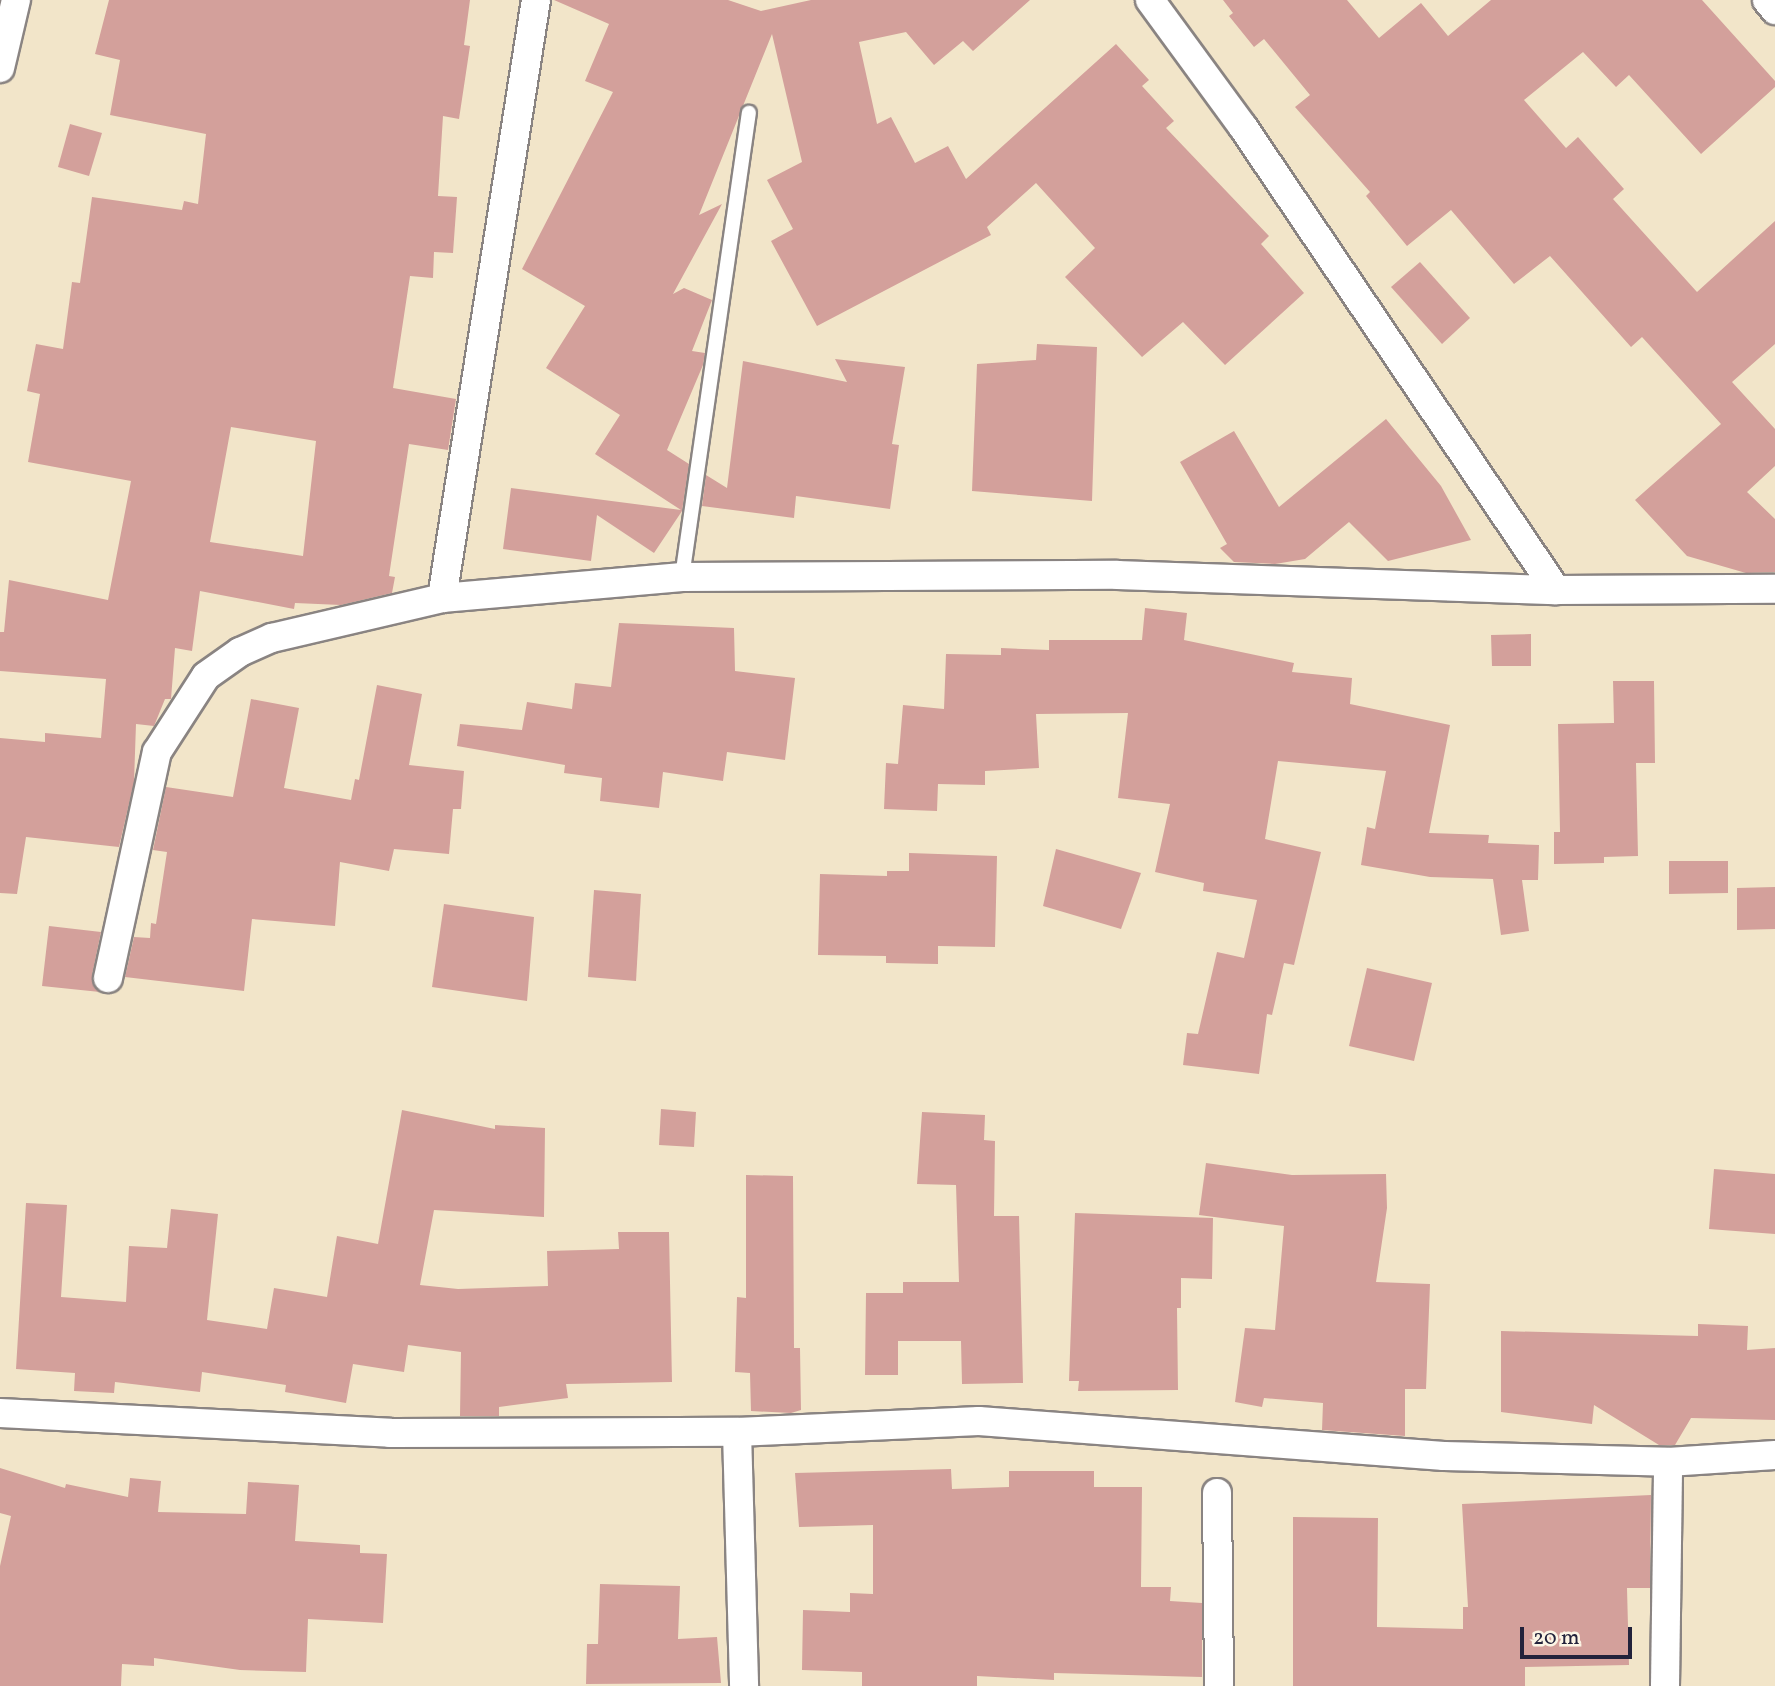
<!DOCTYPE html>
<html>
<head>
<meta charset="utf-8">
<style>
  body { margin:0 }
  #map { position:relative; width:1775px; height:1686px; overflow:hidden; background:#f2e5c9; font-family:Vollkorn,serif }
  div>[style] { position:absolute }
  .building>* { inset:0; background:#d3a09b }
  .roads { filter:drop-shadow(2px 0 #8a8482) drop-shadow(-2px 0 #8a8482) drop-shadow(0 2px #8a8482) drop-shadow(0 -2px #8a8482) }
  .lane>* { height:14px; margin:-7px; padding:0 7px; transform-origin:7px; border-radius:7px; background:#fff }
  .street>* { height:28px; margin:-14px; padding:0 14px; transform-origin:14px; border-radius:14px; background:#fff }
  span { translate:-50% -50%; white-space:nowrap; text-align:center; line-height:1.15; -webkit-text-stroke:5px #fcf5e5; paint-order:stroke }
  .scale { position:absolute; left:1520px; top:1627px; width:112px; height:32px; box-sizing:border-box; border:4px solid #22223b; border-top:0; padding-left:9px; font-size:21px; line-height:24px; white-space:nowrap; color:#22223b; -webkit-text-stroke:5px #fcf5e5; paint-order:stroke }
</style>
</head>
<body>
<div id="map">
  <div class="building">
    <div style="clip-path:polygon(evenodd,109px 0,470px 0,464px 45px,470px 46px,459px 119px,443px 116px,438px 196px,457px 197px,453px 253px,434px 252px,433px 278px,410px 276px,393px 388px,456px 399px,448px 450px,409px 444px,389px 576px,395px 577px,392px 593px,341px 605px,295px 603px,294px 609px,200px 591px,192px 651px,175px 648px,171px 699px,165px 699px,154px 726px,136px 724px,134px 782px,119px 847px,26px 837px,17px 894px,0 893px,0 738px,45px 742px,45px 733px,101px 738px,106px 679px,0 671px,0 632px,4px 632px,9px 580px,108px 600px,131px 481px,28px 462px,40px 394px,27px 391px,36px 344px,63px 349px,72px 282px,80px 283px,92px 197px,182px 210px,184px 201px,198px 204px,206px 134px,110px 115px,120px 60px,95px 54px,109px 0,231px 427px,316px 441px,303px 556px,210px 542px,231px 427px)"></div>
    <div style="clip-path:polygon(554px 0,728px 0,761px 11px,811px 0,1030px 0,973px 51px,963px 41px,934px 65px,906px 32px,859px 42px,877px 124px,891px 117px,915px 163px,948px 146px,966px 179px,1116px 44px,1149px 80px,1142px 86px,1174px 121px,1166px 128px,1269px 236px,1261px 244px,1304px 293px,1225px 365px,1183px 322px,1142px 357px,1065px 277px,1095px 248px,1036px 183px,987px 227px,991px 235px,817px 326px,771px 241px,793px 229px,767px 180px,802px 162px,772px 34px,699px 215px,722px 204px,673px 294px,684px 288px,712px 300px,692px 351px,705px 353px,703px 365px,667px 450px,689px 464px,682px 511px,654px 553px,597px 515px,591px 561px,503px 549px,511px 488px,681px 510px,595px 454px,620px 415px,546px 368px,585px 306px,522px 269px,613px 92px,585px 81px,609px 24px)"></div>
    <div style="clip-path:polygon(1223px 0,1347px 0,1379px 38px,1421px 3px,1448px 36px,1491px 0,1702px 0,1775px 81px,1775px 87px,1701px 154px,1629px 75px,1616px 87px,1583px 52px,1524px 100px,1566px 148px,1578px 137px,1624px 189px,1613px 199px,1697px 292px,1775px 221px,1775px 344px,1732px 382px,1775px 429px,1775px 466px,1747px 492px,1775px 519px,1775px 572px,1746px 573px,1687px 556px,1635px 500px,1721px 424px,1642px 337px,1631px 347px,1550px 256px,1514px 284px,1451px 210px,1407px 246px,1366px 196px,1370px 192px,1295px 107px,1310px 95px,1264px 39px,1254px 47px,1229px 16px,1233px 13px)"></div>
    <div style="clip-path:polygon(70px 124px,102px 133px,89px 176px,58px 167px)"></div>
    <div style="clip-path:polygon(1420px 262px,1470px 318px,1442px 344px,1391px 287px)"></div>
    <div style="clip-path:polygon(1037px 344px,1097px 347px,1092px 501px,972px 491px,977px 364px,1036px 360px)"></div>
    <div style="clip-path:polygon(835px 359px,905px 367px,892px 444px,899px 445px,890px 509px,796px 496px,794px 518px,702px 506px,706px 475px,727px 488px,743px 361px,847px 382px)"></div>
    <div style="clip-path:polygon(1386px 419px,1441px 486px,1471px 540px,1388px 561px,1349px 522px,1305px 559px,1275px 564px,1234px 562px,1220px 548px,1227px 544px,1180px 462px,1234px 431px,1279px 507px)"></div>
    <div style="clip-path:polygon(1145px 608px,1187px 613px,1184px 640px,1294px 663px,1292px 672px,1352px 678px,1350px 704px,1450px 725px,1429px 833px,1489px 835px,1488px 843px,1539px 845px,1538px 880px,1522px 880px,1529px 931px,1501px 935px,1493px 879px,1430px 877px,1361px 865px,1367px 827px,1375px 829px,1386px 771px,1278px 761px,1265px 839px,1321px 852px,1294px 965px,1284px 963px,1272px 1015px,1267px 1014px,1259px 1074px,1183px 1065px,1187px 1033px,1198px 1034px,1217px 952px,1244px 958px,1257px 900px,1203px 891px,1204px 883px,1155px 872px,1170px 804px,1118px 798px,1128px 713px,1036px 714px,1039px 768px,985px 771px,985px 785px,938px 784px,937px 811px,884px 809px,886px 763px,898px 764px,903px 705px,944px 709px,946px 654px,1001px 655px,1001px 648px,1049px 650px,1049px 640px,1142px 640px)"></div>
    <div style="clip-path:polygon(619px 623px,734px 628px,735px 671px,795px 678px,785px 760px,727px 752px,723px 781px,663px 772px,659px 808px,600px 801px,602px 778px,564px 773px,565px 765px,457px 746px,460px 724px,522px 730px,527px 702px,572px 709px,575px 683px,611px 687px)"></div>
    <div style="clip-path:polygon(1531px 634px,1531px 666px,1492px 666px,1491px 635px)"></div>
    <div style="clip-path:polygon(1613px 681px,1654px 681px,1655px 763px,1636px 763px,1638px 856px,1604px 857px,1604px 863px,1554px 864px,1554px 832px,1560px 832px,1558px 724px,1614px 723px)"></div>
    <div style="clip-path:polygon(377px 685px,422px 694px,409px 765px,464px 771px,461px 809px,453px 809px,449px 854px,394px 849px,389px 871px,340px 862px,335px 926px,252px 919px,244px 991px,125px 977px,134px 937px,150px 938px,151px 923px,156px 924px,167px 852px,153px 850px,166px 787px,233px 797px,251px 699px,299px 708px,284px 788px,351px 800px,355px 779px,359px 780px)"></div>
    <div style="clip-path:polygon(1056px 849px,1141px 873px,1121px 929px,1043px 906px)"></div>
    <div style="clip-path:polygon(909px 853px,997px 856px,995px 947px,938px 946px,938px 964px,886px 963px,886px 956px,818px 955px,820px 874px,887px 876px,887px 871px,909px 871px)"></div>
    <div style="clip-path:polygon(1669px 861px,1728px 861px,1728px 893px,1669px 894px)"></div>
    <div style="clip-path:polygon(1775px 887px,1775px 929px,1737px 930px,1737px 888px)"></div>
    <div style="clip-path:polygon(594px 890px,641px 894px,636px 981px,588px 977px)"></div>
    <div style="clip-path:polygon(444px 904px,534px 917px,527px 1001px,432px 987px)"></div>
    <div style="clip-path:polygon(49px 926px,101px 932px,92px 975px,100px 992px,42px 986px)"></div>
    <div style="clip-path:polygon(1367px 968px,1432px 983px,1414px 1061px,1349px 1046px)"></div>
    <div style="clip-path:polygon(661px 1109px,696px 1112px,694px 1147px,659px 1145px)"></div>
    <div style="clip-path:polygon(402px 1110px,495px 1129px,495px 1125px,545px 1128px,544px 1217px,434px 1210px,420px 1285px,458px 1289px,548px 1286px,547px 1251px,619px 1249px,618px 1232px,669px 1232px,672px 1382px,566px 1384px,568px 1398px,499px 1407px,499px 1416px,460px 1416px,461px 1352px,408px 1345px,404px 1372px,353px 1364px,346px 1403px,285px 1392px,286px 1385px,202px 1372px,200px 1392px,115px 1382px,114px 1393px,74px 1391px,75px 1373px,16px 1369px,26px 1203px,67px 1205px,61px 1297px,126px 1302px,129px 1246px,167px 1248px,171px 1209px,218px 1214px,207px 1320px,267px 1329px,274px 1288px,327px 1297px,337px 1236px,378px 1244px)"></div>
    <div style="clip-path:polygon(922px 1112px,985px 1115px,984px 1140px,995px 1141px,994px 1216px,1019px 1216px,1023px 1383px,962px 1384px,961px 1341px,898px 1341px,898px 1375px,865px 1375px,866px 1293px,903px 1293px,903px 1282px,959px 1282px,956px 1185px,917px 1184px)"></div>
    <div style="clip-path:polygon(1206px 1163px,1292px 1175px,1386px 1174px,1387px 1208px,1376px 1282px,1430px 1284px,1426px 1389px,1405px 1389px,1405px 1436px,1322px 1430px,1323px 1403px,1264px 1398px,1262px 1407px,1235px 1402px,1245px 1328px,1275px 1330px,1284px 1226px,1199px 1215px)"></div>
    <div style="clip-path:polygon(1714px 1169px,1775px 1174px,1775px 1234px,1709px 1229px)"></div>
    <div style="clip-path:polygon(746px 1175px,793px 1176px,794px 1348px,800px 1348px,801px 1410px,791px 1413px,751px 1411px,750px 1373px,735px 1372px,737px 1297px,746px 1298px)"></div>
    <div style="clip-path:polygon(1075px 1213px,1213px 1218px,1212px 1279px,1181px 1278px,1181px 1308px,1177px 1308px,1178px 1390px,1078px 1391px,1079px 1381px,1069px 1381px)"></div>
    <div style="clip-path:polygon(1698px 1324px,1748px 1326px,1747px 1350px,1775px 1348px,1775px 1420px,1691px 1418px,1675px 1445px,1659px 1445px,1594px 1405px,1592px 1424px,1501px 1412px,1501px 1331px,1698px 1336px)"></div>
    <div style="clip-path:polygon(0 1468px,65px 1488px,66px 1484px,128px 1497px,130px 1478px,161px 1481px,158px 1512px,246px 1514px,248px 1482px,299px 1485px,295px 1541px,360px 1545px,360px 1553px,387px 1554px,383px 1623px,308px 1619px,306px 1672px,240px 1670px,154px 1658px,154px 1666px,122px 1664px,121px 1686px,0 1686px,0 1566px,11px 1516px,0 1513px)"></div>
    <div style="clip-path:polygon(951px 1469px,952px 1489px,1009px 1487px,1009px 1471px,1094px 1471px,1094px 1487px,1142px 1487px,1141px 1587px,1171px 1587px,1170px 1601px,1202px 1603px,1202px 1677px,1054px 1673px,1054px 1680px,977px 1676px,977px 1686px,862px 1686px,862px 1672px,802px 1670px,803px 1610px,850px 1612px,850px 1593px,873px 1594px,873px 1525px,799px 1527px,795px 1473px)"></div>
    <div style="clip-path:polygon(1651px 1495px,1650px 1588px,1627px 1588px,1629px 1665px,1525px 1667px,1525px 1686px,1293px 1686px,1293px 1517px,1378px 1518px,1377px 1627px,1463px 1629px,1463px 1607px,1468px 1607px,1462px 1504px)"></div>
    <div style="clip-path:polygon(600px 1584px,680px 1586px,678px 1639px,717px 1637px,721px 1683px,586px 1684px,587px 1644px,598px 1644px)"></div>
  </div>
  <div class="roads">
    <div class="lane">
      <div style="left:682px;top:577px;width:469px;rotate:-81.8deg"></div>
    </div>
    <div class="street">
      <div style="left:1150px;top:0;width:157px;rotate:53.8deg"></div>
      <div style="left:1243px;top:127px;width:559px;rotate:55.94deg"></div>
      <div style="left:1767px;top:0;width:13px;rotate:51deg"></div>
      <div style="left:0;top:68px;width:70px;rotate:-76.8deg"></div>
      <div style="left:442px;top:598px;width:605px;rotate:-81.07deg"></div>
      <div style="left:108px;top:978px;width:231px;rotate:-77.8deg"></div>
      <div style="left:157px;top:752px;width:90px;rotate:-57.2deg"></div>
      <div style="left:206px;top:676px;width:42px;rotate:-35.2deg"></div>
      <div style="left:240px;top:652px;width:35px;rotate:-24deg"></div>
      <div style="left:272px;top:638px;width:175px;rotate:-13.2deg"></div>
      <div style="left:442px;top:598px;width:241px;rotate:-5deg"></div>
      <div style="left:682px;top:577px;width:435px;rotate:-0.3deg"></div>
      <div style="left:1117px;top:575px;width:439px;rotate:2deg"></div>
      <div style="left:1556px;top:590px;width:219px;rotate:-0.3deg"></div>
      <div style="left:0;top:1413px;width:391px;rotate:2.9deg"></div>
      <div style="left:390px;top:1433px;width:347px;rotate:-0.2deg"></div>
      <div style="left:737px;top:1432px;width:242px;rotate:-2.6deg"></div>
      <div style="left:979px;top:1421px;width:466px;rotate:4.3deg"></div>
      <div style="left:1444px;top:1456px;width:224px;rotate:1.5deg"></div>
      <div style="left:1668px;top:1462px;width:107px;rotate:-3.7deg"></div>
      <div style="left:737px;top:1432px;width:254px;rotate:88.4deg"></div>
      <div style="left:1217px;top:1493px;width:193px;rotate:89.4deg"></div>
      <div style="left:1665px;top:1686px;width:224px;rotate:-89.2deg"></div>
    </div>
  </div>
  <div class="scale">20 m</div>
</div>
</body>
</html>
